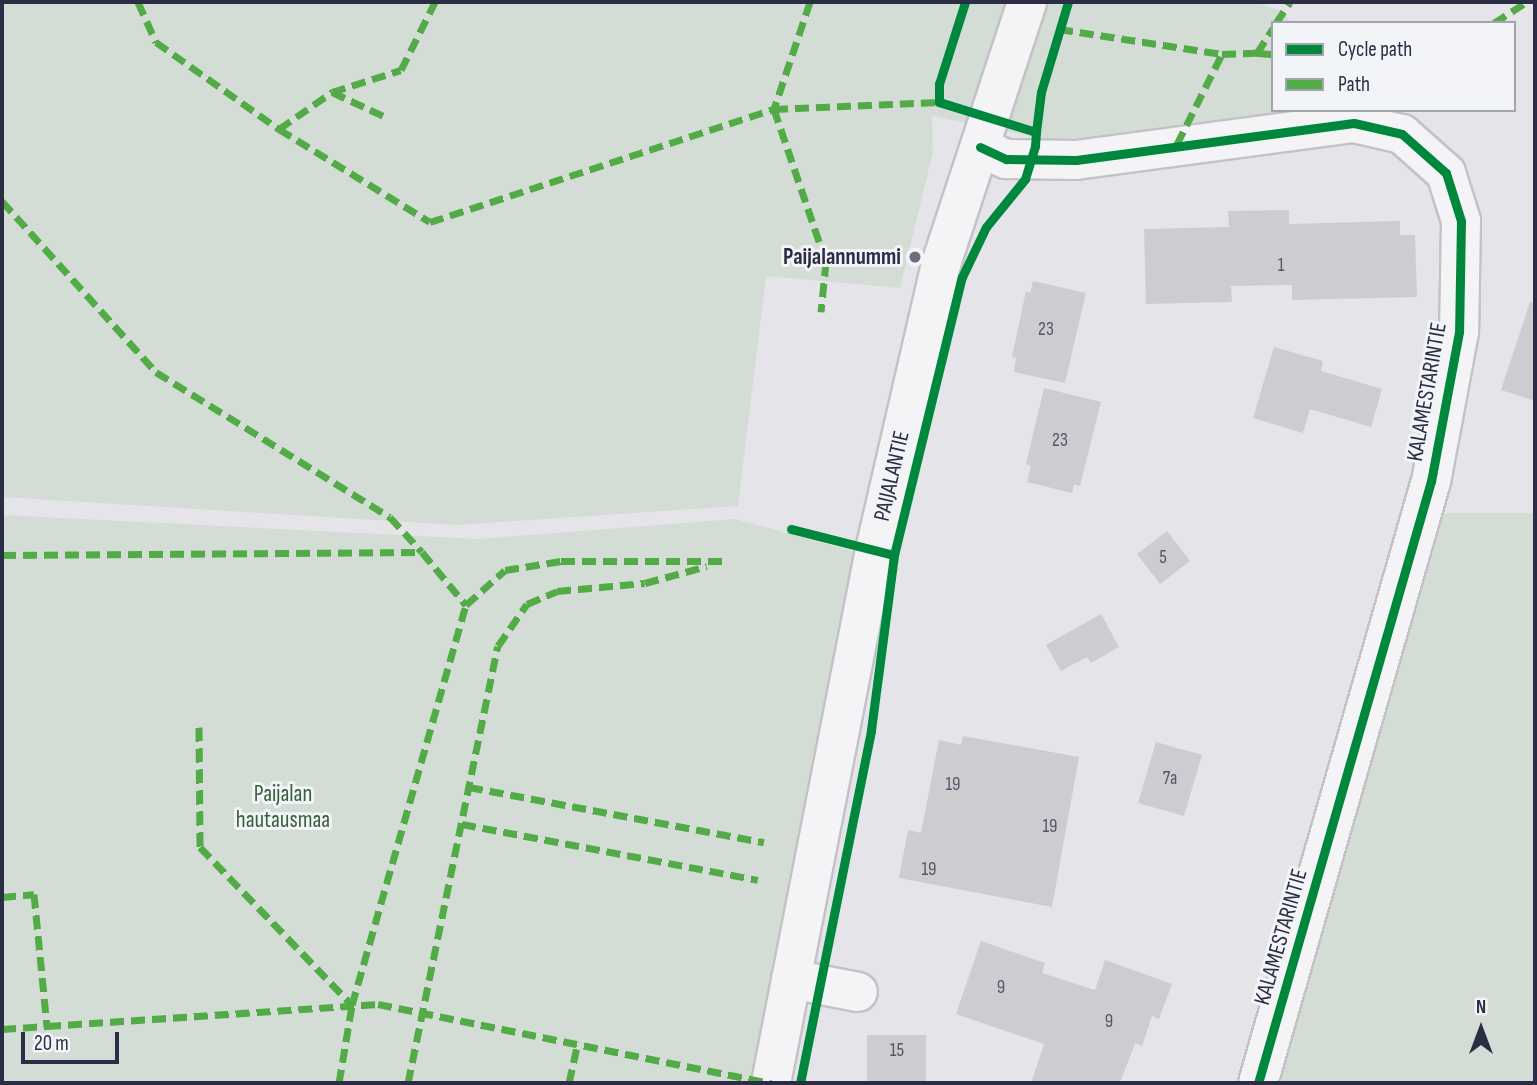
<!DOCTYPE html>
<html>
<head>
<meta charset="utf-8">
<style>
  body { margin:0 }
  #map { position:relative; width:1537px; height:1085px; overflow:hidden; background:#e5e5e9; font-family:"Sofia Sans Condensed",sans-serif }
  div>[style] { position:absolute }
  .green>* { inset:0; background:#d3dcd5 }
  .building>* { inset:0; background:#ccccd1 }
  .roads { filter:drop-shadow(2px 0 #c2c2c7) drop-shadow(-2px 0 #c2c2c7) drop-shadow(0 2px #c2c2c7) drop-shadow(0 -2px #c2c2c7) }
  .minor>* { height:38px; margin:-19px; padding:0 19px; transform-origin:19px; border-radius:19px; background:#f4f4f6 }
  .quiet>* { height:7px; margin-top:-3.5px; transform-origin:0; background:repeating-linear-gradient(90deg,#53ab47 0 14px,transparent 0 21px) }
  .cycleway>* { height:9px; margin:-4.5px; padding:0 4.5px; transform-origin:4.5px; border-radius:4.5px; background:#00873e }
  .dots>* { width:19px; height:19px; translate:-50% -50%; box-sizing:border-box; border:4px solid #f2f4f8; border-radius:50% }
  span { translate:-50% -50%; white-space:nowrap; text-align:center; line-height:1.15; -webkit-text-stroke:6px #f2f4f8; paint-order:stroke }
  .number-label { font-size:19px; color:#545669 }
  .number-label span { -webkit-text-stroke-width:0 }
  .poi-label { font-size:23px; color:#2a2d44; font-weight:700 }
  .right { translate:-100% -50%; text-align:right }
  .street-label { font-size:23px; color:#2a2d44 }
  .park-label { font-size:23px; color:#376039 }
  .frame { position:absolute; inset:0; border:4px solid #2a2d44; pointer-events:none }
  .legend { position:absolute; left:1271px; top:21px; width:245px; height:91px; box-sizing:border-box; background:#f2f4f8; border:2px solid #a2a4b0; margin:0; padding:9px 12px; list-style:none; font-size:21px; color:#2a2d44 }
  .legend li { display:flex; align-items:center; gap:14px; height:35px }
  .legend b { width:35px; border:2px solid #a2a4b0 }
  .north { position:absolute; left:1446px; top:994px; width:70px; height:70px; -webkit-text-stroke:5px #f2f4f8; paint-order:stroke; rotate:0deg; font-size:19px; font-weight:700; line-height:28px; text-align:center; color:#2a2d44 }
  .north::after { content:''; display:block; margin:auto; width:24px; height:32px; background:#2a2d44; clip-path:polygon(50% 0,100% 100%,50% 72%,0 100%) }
  .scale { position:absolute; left:21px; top:1032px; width:98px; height:32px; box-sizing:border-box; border:4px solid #2a2d44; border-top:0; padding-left:9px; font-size:21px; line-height:24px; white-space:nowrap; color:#2a2d44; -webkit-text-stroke:5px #f2f4f8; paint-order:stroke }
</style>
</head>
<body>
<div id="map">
  <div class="green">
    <div style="clip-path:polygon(2px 2px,1255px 2px,1283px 11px,1291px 23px,1273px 23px,1273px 110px,1305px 110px,1056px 141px,932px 116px,933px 152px,900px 288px,766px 276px,738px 506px,457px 525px,2px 497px)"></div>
    <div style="clip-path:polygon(1427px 513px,1535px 513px,1535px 1083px,1271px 1083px)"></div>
    <div style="clip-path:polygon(2px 515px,478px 539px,735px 519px,856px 552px,750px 1083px,2px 1083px)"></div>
  </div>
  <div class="building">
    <div style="clip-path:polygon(1289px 210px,1289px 224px,1400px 221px,1400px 235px,1415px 235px,1417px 297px,1292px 300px,1292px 285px,1231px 286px,1232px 302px,1146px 304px,1144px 229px,1229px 227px,1228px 211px)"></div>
    <div style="clip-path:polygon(1033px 281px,1086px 293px,1065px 383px,1014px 372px,1016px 358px,1012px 357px,1026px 291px,1030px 293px)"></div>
    <div style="clip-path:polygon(1530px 302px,1535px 303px,1535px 401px,1501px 390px)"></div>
    <div style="clip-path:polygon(1274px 347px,1323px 361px,1321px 371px,1382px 389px,1371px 427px,1310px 409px,1303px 433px,1253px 418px)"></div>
    <div style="clip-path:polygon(1044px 388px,1101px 402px,1080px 486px,1074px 484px,1072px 493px,1027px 482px,1031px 466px,1026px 464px)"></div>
    <div style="clip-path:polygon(1167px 531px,1190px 561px,1160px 584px,1137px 554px)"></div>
    <div style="clip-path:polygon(1101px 614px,1119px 647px,1091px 663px,1087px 657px,1061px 671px,1046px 645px)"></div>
    <div style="clip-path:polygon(963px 736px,1079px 757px,1052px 907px,899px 878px,908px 830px,921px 833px,939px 740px,961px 745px)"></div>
    <div style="clip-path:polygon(1156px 742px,1202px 755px,1184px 816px,1138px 803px)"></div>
    <div style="clip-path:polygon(981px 941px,1045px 963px,1042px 973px,1095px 990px,1105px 960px,1172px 984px,1159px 1019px,1152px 1016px,1142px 1046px,1135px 1043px,1120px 1083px,1031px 1083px,1044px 1044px,956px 1014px)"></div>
    <div style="clip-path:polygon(867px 1035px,926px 1035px,926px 1083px,867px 1083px)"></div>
  </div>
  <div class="roads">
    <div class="minor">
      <div style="left:980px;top:147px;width:29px;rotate:25deg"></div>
      <div style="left:1006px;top:159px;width:70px;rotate:0.8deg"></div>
      <div style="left:1076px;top:160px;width:280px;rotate:-7.6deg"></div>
      <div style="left:1354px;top:123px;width:49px;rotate:12.9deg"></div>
      <div style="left:1402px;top:134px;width:59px;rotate:41.6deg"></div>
      <div style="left:1446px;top:173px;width:50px;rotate:72.6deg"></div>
      <div style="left:1461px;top:221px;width:111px;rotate:91deg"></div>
      <div style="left:1459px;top:332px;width:152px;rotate:100.6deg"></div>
      <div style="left:1431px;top:481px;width:626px;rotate:106.03deg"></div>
      <div style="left:791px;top:979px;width:68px;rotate:11deg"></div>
      <div style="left:771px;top:1083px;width:543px;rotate:-78.96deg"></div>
      <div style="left:875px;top:550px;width:294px;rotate:-77deg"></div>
      <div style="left:941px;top:264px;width:276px;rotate:-71.8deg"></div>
    </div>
  </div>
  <div class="quiet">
    <div style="left:138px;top:2px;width:44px;rotate:65.8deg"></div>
    <div style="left:156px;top:42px;width:151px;rotate:35.3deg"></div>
    <div style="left:279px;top:129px;width:177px;rotate:31.6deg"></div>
    <div style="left:430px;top:222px;width:362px;rotate:-18.2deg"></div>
    <div style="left:774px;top:109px;width:165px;rotate:-2.4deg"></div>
    <div style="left:810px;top:2px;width:113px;rotate:108.6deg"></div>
    <div style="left:774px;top:109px;width:162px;rotate:71.2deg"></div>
    <div style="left:826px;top:262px;width:50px;rotate:95.7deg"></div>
    <div style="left:1276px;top:23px;width:25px;rotate:-56deg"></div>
    <div style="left:1494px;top:23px;width:38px;rotate:-33deg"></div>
    <div style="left:1059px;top:29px;width:165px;rotate:8.7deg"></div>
    <div style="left:1257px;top:53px;width:16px;rotate:4deg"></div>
    <div style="left:332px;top:92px;width:62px;rotate:24.9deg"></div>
    <div style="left:279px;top:129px;width:65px;rotate:-34.9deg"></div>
    <div style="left:332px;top:92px;width:72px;rotate:-17.7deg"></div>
    <div style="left:401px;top:70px;width:76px;rotate:-63.4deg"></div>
    <div style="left:1177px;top:144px;width:101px;rotate:-63.4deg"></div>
    <div style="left:1222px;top:54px;width:35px;rotate:-2deg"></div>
    <div style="left:1257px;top:53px;width:30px;rotate:-57deg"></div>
    <div style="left:2px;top:201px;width:230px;rotate:48deg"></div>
    <div style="left:156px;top:372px;width:275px;rotate:31.8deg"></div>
    <div style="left:390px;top:517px;width:47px;rotate:47.6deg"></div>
    <div style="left:2px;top:555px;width:420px;rotate:-0.4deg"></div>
    <div style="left:422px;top:552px;width:69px;rotate:50.3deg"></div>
    <div style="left:199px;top:727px;width:120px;rotate:89.5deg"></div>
    <div style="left:200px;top:847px;width:219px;rotate:46.1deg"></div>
    <div style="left:469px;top:787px;width:300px;rotate:10.6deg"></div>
    <div style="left:462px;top:824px;width:301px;rotate:10.7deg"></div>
    <div style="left:2px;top:897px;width:32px;rotate:-5deg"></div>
    <div style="left:34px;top:894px;width:133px;rotate:84.4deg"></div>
    <div style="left:47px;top:1026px;width:332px;rotate:-3.8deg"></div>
    <div style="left:378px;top:1004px;width:401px;rotate:11.4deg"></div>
    <div style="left:2px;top:1029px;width:45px;rotate:-3.8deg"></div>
    <div style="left:339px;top:1083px;width:79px;rotate:-80.5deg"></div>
    <div style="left:352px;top:1005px;width:416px;rotate:-74.1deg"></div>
    <div style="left:466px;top:605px;width:52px;rotate:-41.9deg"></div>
    <div style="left:505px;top:570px;width:57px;rotate:-9.1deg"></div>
    <div style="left:561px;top:561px;width:162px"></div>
    <div style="left:408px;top:1083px;width:446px;rotate:-78.4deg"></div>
    <div style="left:498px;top:646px;width:51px;rotate:-55.4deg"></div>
    <div style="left:527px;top:604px;width:33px;rotate:-23deg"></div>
    <div style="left:557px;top:591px;width:88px;rotate:-5.2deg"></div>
    <div style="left:645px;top:583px;width:64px;rotate:-15.3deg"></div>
    <div style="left:569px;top:1083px;width:42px;rotate:-77.6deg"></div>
  </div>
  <div class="cycleway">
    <div style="left:1036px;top:132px;width:40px;rotate:-82.9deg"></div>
    <div style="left:1041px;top:92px;width:94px;rotate:-73.3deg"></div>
    <div style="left:980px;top:147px;width:29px;rotate:25deg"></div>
    <div style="left:1006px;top:159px;width:70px;rotate:0.8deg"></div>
    <div style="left:1076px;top:160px;width:280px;rotate:-7.6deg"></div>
    <div style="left:1354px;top:123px;width:49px;rotate:12.9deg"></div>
    <div style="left:1402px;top:134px;width:59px;rotate:41.6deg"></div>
    <div style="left:1446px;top:173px;width:50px;rotate:72.6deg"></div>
    <div style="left:1461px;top:221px;width:111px;rotate:91deg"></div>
    <div style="left:1459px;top:332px;width:152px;rotate:100.6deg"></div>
    <div style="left:1431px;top:481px;width:626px;rotate:106.03deg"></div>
    <div style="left:791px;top:529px;width:106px;rotate:14.2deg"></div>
    <div style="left:800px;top:1083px;width:360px;rotate:-78.6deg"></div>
    <div style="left:871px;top:730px;width:177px;rotate:-82.5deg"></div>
    <div style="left:894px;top:555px;width:286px;rotate:-76.3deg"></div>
    <div style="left:962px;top:277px;width:55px;rotate:-64.4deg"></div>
    <div style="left:986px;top:227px;width:62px;rotate:-50.9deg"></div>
    <div style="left:1025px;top:179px;width:34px;rotate:-73deg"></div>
    <div style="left:1035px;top:146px;width:14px;rotate:-86deg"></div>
    <div style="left:1036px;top:132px;width:102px;rotate:-162.8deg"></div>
    <div style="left:939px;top:102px;width:18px;rotate:-90deg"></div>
    <div style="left:939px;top:84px;width:86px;rotate:-72.4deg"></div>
  </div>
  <div class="dots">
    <div style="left:915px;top:257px;background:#6b6d7e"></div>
  </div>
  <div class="number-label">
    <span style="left:1281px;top:266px">1</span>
    <span style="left:1046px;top:330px">23</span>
    <span style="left:1060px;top:441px">23</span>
    <span style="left:1163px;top:558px">5</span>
    <span style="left:1170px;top:779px">7a</span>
    <span style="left:953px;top:785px">19</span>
    <span style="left:1050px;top:827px">19</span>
    <span style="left:929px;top:870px">19</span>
    <span style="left:1001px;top:988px">9</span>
    <span style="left:1109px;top:1022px">9</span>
    <span style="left:897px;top:1051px">15</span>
  </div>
  <div class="poi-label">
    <span class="right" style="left:901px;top:257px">Paijalannummi</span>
  </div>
  <div class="street-label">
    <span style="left:1427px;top:392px;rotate:-80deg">KALAMESTARINTIE</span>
    <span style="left:892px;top:476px;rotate:-77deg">PAIJALANTIE</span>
    <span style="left:1281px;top:937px;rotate:-74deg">KALAMESTARINTIE</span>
  </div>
  <div class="park-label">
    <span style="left:283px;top:807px">Paijalan<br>hautausmaa</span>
  </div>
  <div class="frame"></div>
  <ul class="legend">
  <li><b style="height:9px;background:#00873e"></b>Cycle path</li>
  <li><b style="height:9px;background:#53ab47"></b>Path</li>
  </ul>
  <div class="north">N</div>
  <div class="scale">20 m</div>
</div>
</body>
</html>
